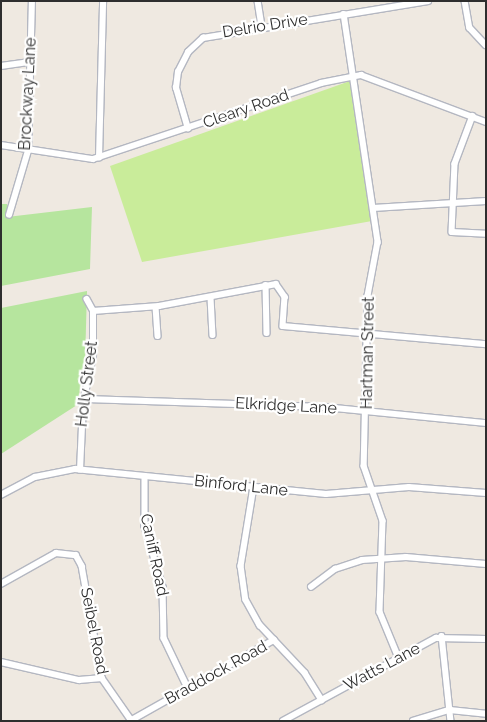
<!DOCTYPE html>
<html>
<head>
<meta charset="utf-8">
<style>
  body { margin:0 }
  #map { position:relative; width:487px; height:722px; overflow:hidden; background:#efe9e1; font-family:Raleway,sans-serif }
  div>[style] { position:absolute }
  .green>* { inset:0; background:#b6e59e }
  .pitch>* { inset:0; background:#c9ec9a }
  .roads { filter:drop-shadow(1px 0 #b4b7c1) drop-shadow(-1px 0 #b4b7c1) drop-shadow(0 1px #b4b7c1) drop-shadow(0 -1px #b4b7c1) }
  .minor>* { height:5.5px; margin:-2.75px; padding:0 2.75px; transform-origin:2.75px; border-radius:2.75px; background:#fff }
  span { translate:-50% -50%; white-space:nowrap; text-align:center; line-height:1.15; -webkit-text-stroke:4.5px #fff; paint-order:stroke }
  .street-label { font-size:16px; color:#2e2e2e }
  .frame { position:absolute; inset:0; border:2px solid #2e2e2e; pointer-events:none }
</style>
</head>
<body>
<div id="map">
  <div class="green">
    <div style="clip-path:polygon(1px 204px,7px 204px,7px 217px,92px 207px,90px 269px,1px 286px)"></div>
    <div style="clip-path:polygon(87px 291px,85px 362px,77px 405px,1px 454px,1px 308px)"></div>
  </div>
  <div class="pitch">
    <div style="clip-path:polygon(350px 81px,372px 221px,142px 262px,110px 166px)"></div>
  </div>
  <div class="roads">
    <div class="minor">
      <div style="left:258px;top:1px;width:25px;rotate:81deg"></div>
      <div style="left:465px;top:1px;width:27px;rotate:80deg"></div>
      <div style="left:470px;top:28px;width:23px;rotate:47deg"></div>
      <div style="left:344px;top:14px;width:231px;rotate:81.5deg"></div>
      <div style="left:378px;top:242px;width:55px;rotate:100.5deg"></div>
      <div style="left:368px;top:296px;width:170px;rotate:91.3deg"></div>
      <div style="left:364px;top:466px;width:58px;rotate:70.9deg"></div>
      <div style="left:383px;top:521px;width:91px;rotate:91.9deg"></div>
      <div style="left:380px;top:612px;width:50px;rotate:67.6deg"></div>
      <div style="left:1px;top:66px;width:29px;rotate:-8deg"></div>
      <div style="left:473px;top:116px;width:51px;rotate:110.6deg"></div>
      <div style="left:455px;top:164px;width:68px;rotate:92.5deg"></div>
      <div style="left:452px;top:232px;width:34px;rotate:3deg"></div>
      <div style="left:188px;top:129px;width:43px;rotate:-106.3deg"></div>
      <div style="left:176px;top:88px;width:16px;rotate:-83deg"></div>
      <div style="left:178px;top:72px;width:22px;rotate:-63deg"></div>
      <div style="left:188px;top:52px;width:21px;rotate:-43deg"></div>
      <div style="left:203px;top:38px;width:228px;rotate:-9.3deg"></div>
      <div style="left:1px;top:145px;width:93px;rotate:8.7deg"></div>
      <div style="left:93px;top:159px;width:240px;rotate:-18.4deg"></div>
      <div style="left:321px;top:83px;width:41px;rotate:-11.3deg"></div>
      <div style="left:361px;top:75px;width:134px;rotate:20.6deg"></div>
      <div style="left:99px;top:158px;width:157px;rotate:-88.5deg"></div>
      <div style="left:373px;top:208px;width:113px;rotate:-3.5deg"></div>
      <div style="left:9px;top:215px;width:67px;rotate:-73.5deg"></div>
      <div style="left:28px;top:151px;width:150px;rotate:-88.5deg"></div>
      <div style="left:266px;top:285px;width:48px;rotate:88.8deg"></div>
      <div style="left:211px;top:298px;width:37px;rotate:87deg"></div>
      <div style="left:156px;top:307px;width:29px;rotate:86deg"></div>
      <div style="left:93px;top:311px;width:66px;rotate:-4.3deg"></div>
      <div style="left:159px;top:306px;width:119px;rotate:-10.6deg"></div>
      <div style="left:276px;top:284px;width:16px;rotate:55deg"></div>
      <div style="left:285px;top:297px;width:29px;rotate:94deg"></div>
      <div style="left:283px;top:326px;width:204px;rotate:5.1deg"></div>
      <div style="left:86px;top:399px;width:239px;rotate:1.9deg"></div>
      <div style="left:325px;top:407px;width:162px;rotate:5.7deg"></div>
      <div style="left:80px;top:470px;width:67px;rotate:-87.4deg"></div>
      <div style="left:83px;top:403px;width:49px;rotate:-78.2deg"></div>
      <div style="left:93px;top:355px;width:44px;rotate:-90deg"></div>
      <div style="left:93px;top:311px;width:13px;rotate:-119deg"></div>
      <div style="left:145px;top:476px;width:50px;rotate:90deg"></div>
      <div style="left:145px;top:526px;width:64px;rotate:73.6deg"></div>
      <div style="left:163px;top:587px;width:51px;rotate:88.9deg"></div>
      <div style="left:164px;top:638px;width:55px;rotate:64.4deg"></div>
      <div style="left:254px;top:487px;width:80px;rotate:99.3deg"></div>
      <div style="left:241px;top:566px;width:34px;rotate:82deg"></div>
      <div style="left:246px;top:600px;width:29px;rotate:61deg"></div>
      <div style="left:260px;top:625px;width:66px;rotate:46.8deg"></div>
      <div style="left:305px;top:673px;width:32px;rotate:58deg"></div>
      <div style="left:1px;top:495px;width:38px;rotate:-28deg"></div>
      <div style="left:35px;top:477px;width:41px;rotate:-11.3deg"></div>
      <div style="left:75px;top:469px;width:252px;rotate:5.7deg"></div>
      <div style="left:326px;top:494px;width:83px;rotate:-4.8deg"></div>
      <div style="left:409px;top:487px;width:77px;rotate:4.5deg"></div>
      <div style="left:1px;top:584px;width:63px;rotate:-29.4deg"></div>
      <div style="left:56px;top:553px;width:20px;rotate:6deg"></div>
      <div style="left:76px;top:555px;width:13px;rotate:61deg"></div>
      <div style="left:82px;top:566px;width:114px;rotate:79.9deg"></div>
      <div style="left:102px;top:678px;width:52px;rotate:55.1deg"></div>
      <div style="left:311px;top:587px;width:30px;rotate:-37deg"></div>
      <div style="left:335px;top:569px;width:28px;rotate:-18deg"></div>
      <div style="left:362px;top:560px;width:44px;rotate:-3.9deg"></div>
      <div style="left:406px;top:557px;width:80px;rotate:5deg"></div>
      <div style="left:442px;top:636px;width:85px;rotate:84deg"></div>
      <div style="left:1px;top:662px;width:80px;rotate:13deg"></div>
      <div style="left:79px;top:680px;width:23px;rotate:-5deg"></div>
      <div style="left:132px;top:720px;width:163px;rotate:-29.4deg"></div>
      <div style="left:283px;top:721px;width:174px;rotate:-28.5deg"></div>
      <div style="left:436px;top:638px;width:50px;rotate:1.1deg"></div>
      <div style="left:413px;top:721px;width:39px;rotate:-17deg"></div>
      <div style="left:450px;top:710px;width:36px;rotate:6deg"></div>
    </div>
  </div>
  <div class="street-label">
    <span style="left:265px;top:26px;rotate:-9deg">Delrio Drive</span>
    <span style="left:28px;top:94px;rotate:-87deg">Brockway Lane</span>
    <span style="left:246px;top:109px;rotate:-19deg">Cleary Road</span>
    <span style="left:368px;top:353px;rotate:-89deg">Hartman Street</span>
    <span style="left:87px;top:384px;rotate:-83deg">Holly Street</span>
    <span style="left:286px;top:406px;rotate:3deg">Elkridge Lane</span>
    <span style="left:241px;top:486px;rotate:6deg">Binford Lane</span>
    <span style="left:154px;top:555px;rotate:78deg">Caniff Road</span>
    <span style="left:94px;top:631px;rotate:79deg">Seibel Road</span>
    <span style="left:382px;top:667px;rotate:-28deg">Watts Lane</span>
    <span style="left:216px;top:673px;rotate:-29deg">Braddock Road</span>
  </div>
  <div class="frame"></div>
</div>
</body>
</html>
